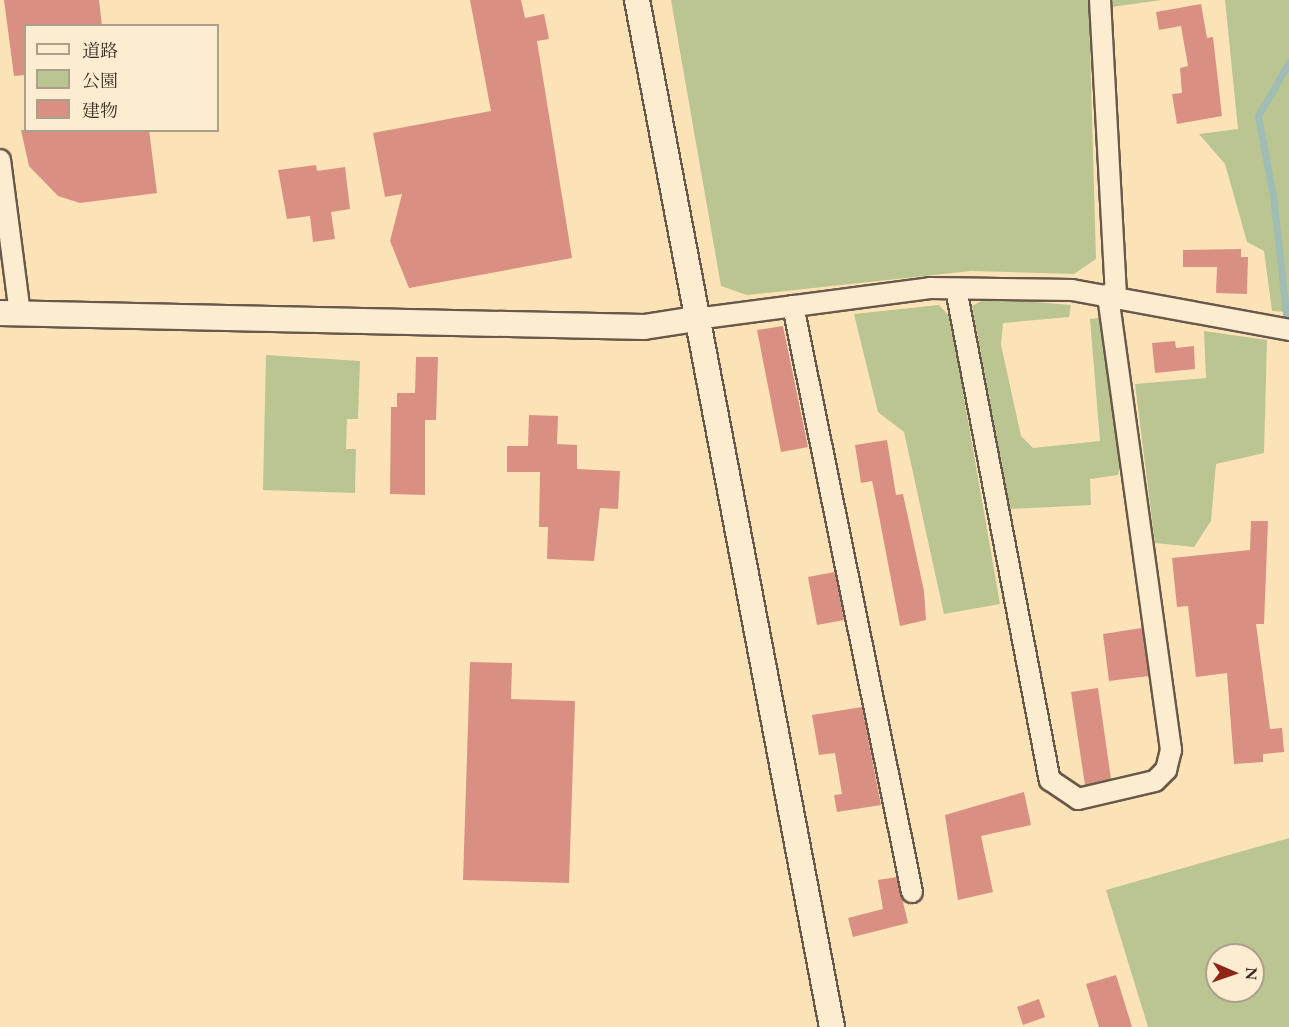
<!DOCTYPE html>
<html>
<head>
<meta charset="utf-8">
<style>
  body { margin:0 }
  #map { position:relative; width:1289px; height:1027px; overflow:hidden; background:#fbe3b7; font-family:"EB Garamond","Noto Serif JP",serif }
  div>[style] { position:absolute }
  .green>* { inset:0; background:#bac592 }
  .stream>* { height:7px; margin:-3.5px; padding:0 3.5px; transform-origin:3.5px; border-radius:3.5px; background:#9fbdb4 }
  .building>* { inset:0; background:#d99082 }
  .roads { filter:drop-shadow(2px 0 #69594a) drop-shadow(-2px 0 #69594a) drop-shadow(0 2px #69594a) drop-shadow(0 -2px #69594a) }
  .minor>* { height:20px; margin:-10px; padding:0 10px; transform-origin:10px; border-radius:10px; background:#fcedd0 }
  .tertiary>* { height:24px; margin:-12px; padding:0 12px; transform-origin:12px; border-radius:12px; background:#fcedd0 }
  span { translate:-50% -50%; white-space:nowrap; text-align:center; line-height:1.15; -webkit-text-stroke:5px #fcedd0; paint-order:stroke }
  .legend { position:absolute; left:24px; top:24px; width:195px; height:108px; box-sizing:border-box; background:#fcedd0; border:2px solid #ae9f8c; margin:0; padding:8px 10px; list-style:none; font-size:18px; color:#382b26 }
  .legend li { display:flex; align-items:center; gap:12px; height:30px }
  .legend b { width:30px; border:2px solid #ae9f8c }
  .north { position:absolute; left:1205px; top:943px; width:60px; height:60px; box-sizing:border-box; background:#fcedd0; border:2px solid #ae9f8c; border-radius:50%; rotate:92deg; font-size:16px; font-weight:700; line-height:24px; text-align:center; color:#382b26 }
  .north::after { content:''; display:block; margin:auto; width:21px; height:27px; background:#8f2418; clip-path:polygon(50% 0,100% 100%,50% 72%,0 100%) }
</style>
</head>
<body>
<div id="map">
  <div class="green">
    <div style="clip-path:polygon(671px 0,1162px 0,1089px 10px,1096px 259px,1074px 274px,971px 271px,747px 295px,721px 286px)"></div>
    <div style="clip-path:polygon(1225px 0,1289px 0,1289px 312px,1272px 311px,1264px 251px,1247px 242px,1225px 164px,1199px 134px,1238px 129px)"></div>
    <div style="clip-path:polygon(987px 298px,1071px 305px,1069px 317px,1003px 323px,1001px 345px,1021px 436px,1033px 448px,1100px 441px,1090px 319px,1105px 317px,1121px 461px,1118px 475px,1090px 479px,1091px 505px,1010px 509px,972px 306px)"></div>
    <div style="clip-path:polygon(939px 305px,950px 317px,1000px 604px,944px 614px,904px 432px,878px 412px,854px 314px)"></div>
    <div style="clip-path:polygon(1204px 331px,1267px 340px,1264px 453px,1216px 464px,1211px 521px,1194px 547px,1155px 543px,1135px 384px,1206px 378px)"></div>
    <div style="clip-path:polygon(266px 355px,360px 361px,358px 419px,347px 419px,346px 449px,356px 449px,355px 493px,263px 490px)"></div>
    <div style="clip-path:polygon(evenodd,1289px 838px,1289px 1027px,1148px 1027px,1106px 890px,1289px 838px,1217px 955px,1253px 955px,1253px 991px,1217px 991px,1217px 955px)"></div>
  </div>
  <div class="stream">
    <div style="left:1287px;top:322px;width:127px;rotate:-96.3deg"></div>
    <div style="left:1273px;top:196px;width:81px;rotate:-100.6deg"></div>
    <div style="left:1258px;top:116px;width:62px;rotate:-60.1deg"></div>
  </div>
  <div class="building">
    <div style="clip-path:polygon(4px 0,99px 0,102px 26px,26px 26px,26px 75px,14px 76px)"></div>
    <div style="clip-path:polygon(470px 0,521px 0,525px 18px,544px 14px,549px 39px,537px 41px,572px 258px,409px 288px,390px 241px,402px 194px,385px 197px,373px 133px,491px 111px)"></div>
    <div style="clip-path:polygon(1201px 4px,1207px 38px,1213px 37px,1222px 116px,1177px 124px,1172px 94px,1182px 93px,1180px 68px,1188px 66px,1181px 26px,1159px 30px,1156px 12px)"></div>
    <div style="clip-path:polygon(21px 130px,149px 130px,157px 193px,80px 203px,58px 196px,29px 166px)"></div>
    <div style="clip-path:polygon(316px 165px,317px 171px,345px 167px,350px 209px,331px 212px,335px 239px,313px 242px,310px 216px,287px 219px,278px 170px)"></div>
    <div style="clip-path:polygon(1241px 249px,1241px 257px,1248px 257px,1247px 294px,1216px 293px,1217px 267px,1183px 267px,1183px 250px)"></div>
    <div style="clip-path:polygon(783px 326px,808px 447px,781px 452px,757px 330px)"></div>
    <div style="clip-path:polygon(1175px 341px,1176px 348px,1194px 346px,1195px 369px,1155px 373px,1152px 343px)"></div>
    <div style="clip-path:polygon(416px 357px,438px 357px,436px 420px,425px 420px,425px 495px,390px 494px,391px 407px,397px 407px,397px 393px,415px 393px)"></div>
    <div style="clip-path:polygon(529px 415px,558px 416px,557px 444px,577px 445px,577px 469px,620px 471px,618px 509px,600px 508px,594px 561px,547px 559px,548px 527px,539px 527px,540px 472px,507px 472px,507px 446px,528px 446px)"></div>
    <div style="clip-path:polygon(887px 440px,896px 495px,903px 494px,924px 591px,926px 620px,900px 626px,874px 490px,872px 481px,861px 483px,855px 445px)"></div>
    <div style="clip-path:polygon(1251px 521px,1268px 521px,1264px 624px,1256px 624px,1270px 729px,1282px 728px,1284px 752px,1263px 754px,1263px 762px,1234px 764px,1227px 673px,1196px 677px,1188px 606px,1177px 607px,1172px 558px,1250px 550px)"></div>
    <div style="clip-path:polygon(835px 572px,844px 620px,817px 625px,808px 577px)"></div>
    <div style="clip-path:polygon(1142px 628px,1149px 676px,1109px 681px,1103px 634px)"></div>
    <div style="clip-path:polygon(470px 662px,512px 663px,511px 699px,575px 701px,569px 883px,463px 880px)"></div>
    <div style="clip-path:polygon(1098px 688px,1111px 779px,1085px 785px,1071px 692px)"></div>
    <div style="clip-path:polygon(862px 707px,881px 805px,837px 812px,834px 795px,842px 794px,835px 753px,819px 755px,812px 715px)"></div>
    <div style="clip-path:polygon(1024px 792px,1031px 825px,981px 836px,993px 892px,958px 900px,945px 815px)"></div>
    <div style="clip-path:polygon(897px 877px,908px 923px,853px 937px,848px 918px,883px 909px,878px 880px)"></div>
    <div style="clip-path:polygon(1116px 975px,1132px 1027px,1099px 1027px,1086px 984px)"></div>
    <div style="clip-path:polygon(1039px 999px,1045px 1017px,1023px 1025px,1017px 1007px)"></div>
  </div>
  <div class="roads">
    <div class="minor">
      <div style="left:1100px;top:0;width:295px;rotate:86.9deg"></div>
      <div style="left:0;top:160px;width:155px;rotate:82.6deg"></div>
      <div style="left:956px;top:289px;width:500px;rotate:79.2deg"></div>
      <div style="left:1050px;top:780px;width:34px;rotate:34deg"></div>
      <div style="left:1078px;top:799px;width:79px;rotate:-13.2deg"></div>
      <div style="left:1155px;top:781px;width:16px;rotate:-45deg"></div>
      <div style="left:1166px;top:770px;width:21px;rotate:-76deg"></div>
      <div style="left:1171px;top:750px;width:460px;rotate:-97.9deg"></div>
      <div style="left:793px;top:306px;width:598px;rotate:78.52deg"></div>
      <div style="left:696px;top:319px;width:236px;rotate:-7.5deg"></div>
      <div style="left:930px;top:288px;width:142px;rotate:0.8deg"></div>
      <div style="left:1072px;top:290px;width:221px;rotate:10.4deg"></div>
    </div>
    <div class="tertiary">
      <div style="left:637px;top:0;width:1045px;rotate:79.25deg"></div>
      <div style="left:0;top:313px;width:644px;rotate:1.25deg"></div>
      <div style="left:644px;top:327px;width:53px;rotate:-8.7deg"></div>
    </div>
  </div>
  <ul class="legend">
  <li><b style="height:8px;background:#fcedd0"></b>道路</li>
  <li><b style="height:16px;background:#bac592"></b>公園</li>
  <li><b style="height:16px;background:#d99082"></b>建物</li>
  </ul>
  <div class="north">N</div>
</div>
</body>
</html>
